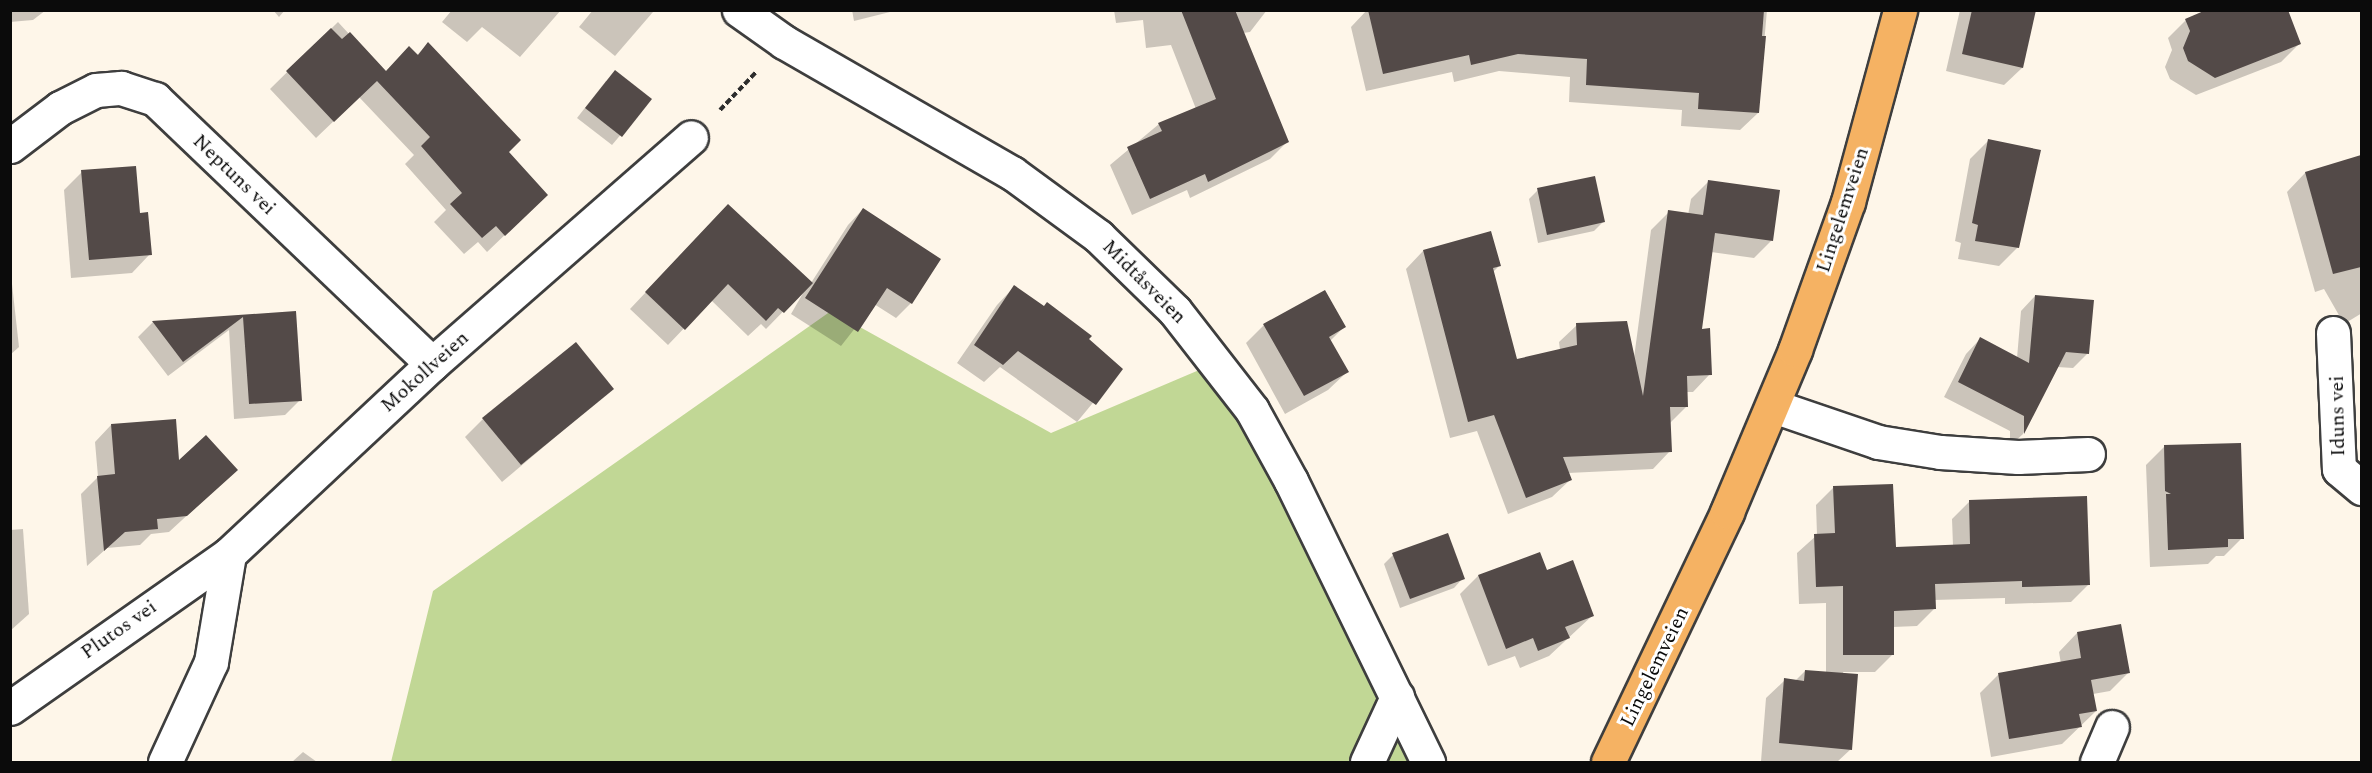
<!DOCTYPE html>
<html>
<head>
<meta charset="utf-8">
<style>
  body { margin:0 }
  #map { position:relative; width:2372px; height:773px; overflow:hidden; background:#fef6e9; font-family:Spectral,serif }
  div>[style] { position:absolute }
  .forest>* { inset:0; background:#c1d795 }
  .shadow>* { inset:0; background:#0003 }
  .building>* { inset:0; background:#534a48 }
  .path>* { height:4px; margin-top:-2px; transform-origin:0; background:repeating-linear-gradient(90deg,#2d2d2d 0 6px,transparent 0 9px) }
  .roads { filter:drop-shadow(2px 0 #3e3e3e) drop-shadow(-2px 0 #3e3e3e) drop-shadow(0 2px #3e3e3e) drop-shadow(0 -2px #3e3e3e) }
  .minor>* { height:33px; margin:-16.5px; padding:0 16.5px; transform-origin:16.5px; border-radius:16.5px; background:#fff }
  .major>* { height:33px; margin:-16.5px; padding:0 16.5px; transform-origin:16.5px; border-radius:16.5px; background:#f5b263 }
  span { translate:-50% -50%; white-space:nowrap; text-align:center; line-height:1.15; -webkit-text-stroke:6px #fff; paint-order:stroke }
  .street-label { font-size:20px; color:#0b0b0b }
  .frame { position:absolute; inset:0; border:12px solid #0b0b0b; pointer-events:none }
</style>
</head>
<body>
<div id="map">
  <div class="forest">
    <div style="clip-path:polygon(831px 311px,1051px 433px,1218px 362px,1428px 762px,391px 762px,433px 591px)"></div>
  </div>
  <div class="shadow">
    <div style="clip-path:polygon(10px 10px,46px 10px,33px 20px,10px 22px)"></div>
    <div style="clip-path:polygon(273px 10px,285px 10px,279px 17px)"></div>
    <div style="clip-path:polygon(452px 10px,561px 10px,520px 57px,482px 27px,467px 42px,442px 22px)"></div>
    <div style="clip-path:polygon(593px 10px,651px 10px,653px 12px,615px 56px,579px 27px)"></div>
    <div style="clip-path:polygon(852px 10px,898px 10px,854px 21px)"></div>
    <div style="clip-path:polygon(1114px 10px,1267px 10px,1250px 32px,1243px 33px,1287px 142px,1270px 159px,1190px 198px,1187px 190px,1132px 215px,1110px 165px,1159px 124px,1196px 109px,1171px 45px,1146px 48px,1143px 20px,1116px 23px)"></div>
    <div style="clip-path:polygon(1367px 10px,1767px 10px,1758px 113px,1740px 130px,1681px 126px,1682px 110px,1569px 102px,1570px 77px,1499px 71px,1454px 82px,1452px 72px,1366px 91px,1351px 27px)"></div>
    <div style="clip-path:polygon(1960px 10px,2035px 10px,2022px 68px,2004px 85px,1946px 71px)"></div>
    <div style="clip-path:polygon(2186px 20px,2299px 44px,2281px 62px,2196px 95px,2170px 79px,2165px 67px,2172px 50px,2168px 38px)"></div>
    <div style="clip-path:polygon(338px 22px,385px 73px,417px 55px,428px 44px,507px 152px,529px 212px,487px 252px,478px 242px,464px 254px,434px 222px,446px 210px,405px 164px,414px 155px,359px 97px,316px 138px,270px 89px)"></div>
    <div style="clip-path:polygon(606px 81px,650px 100px,612px 145px,577px 118px)"></div>
    <div style="clip-path:polygon(1988px 141px,2018px 247px,1999px 266px,1958px 259px,1961px 243px,1955px 241px,1970px 159px)"></div>
    <div style="clip-path:polygon(2361px 157px,2362px 313px,2344px 324px,2324px 289px,2315px 292px,2287px 192px,2305px 173px)"></div>
    <div style="clip-path:polygon(82px 172px,139px 214px,150px 254px,132px 273px,71px 278px,64px 190px)"></div>
    <div style="clip-path:polygon(1708px 182px,1772px 240px,1754px 258px,1711px 252px,1701px 330px,1710px 374px,1693px 392px,1686px 392px,1687px 406px,1669px 424px,1670px 451px,1653px 469px,1568px 473px,1570px 480px,1552px 497px,1508px 514px,1477px 431px,1450px 438px,1406px 269px,1423px 251px,1499px 266px,1492px 273px,1516px 360px,1560px 350px,1559px 342px,1577px 325px,1634px 358px,1651px 230px,1669px 212px,1688px 215px,1691px 199px)"></div>
    <div style="clip-path:polygon(1538px 190px,1603px 222px,1594px 231px,1538px 243px,1529px 199px)"></div>
    <div style="clip-path:polygon(863px 209px,911px 303px,896px 318px,874px 304px,841px 346px,791px 314px,806px 288px,766px 329px,761px 324px,748px 336px,711px 300px,668px 345px,630px 309px,712px 222px,811px 283px,848px 225px)"></div>
    <div style="clip-path:polygon(10px 266px,19px 347px,10px 355px)"></div>
    <div style="clip-path:polygon(1014px 287px,1121px 369px,1077px 422px,1000px 367px,984px 382px,957px 363px,997px 305px)"></div>
    <div style="clip-path:polygon(2035px 296px,2088px 353px,2073px 368px,2057px 367px,2023px 434px,2010px 446px,2010px 431px,1944px 397px,1966px 354px,1980px 339px,2017px 358px,2021px 311px)"></div>
    <div style="clip-path:polygon(294px 313px,300px 400px,285px 415px,234px 419px,229px 330px,168px 376px,138px 337px,153px 322px)"></div>
    <div style="clip-path:polygon(1264px 325px,1344px 327px,1330px 341px,1347px 372px,1328px 390px,1285px 414px,1246px 343px)"></div>
    <div style="clip-path:polygon(612px 389px,502px 482px,465px 437px,483px 419px)"></div>
    <div style="clip-path:polygon(111px 425px,219px 486px,169px 532px,151px 534px,140px 545px,107px 548px,87px 566px,81px 494px,98px 477px,95px 442px)"></div>
    <div style="clip-path:polygon(2164px 447px,2242px 538px,2224px 556px,2216px 556px,2208px 564px,2150px 567px,2146px 465px)"></div>
    <div style="clip-path:polygon(1834px 487px,1894px 548px,1953px 546px,1952px 519px,1970px 501px,2088px 585px,2071px 602px,2005px 604px,2005px 598px,1934px 600px,1935px 608px,1917px 626px,1893px 627px,1893px 654px,1875px 672px,1843px 672px,1851px 749px,1837px 762px,1761px 761px,1766px 698px,1785px 680px,1795px 681px,1805px 671px,1826px 673px,1826px 603px,1799px 604px,1797px 553px,1817px 535px,1816px 505px)"></div>
    <div style="clip-path:polygon(23px 529px,29px 614px,10px 631px,10px 530px)"></div>
    <div style="clip-path:polygon(1393px 555px,1463px 578px,1454px 588px,1400px 608px,1384px 564px)"></div>
    <div style="clip-path:polygon(1546px 572px,1593px 615px,1549px 656px,1520px 668px,1515px 656px,1488px 666px,1460px 594px,1478px 576px)"></div>
    <div style="clip-path:polygon(2077px 633px,2128px 673px,2110px 691px,2093px 694px,2096px 711px,2062px 744px,1991px 757px,1980px 693px,1998px 675px,2061px 664px,2059px 652px)"></div>
    <div style="clip-path:polygon(303px 752px,317px 762px,292px 762px)"></div>
  </div>
  <div class="building">
    <div style="clip-path:polygon(1181px 10px,1235px 10px,1289px 142px,1208px 182px,1205px 174px,1150px 199px,1127px 147px,1162px 131px,1158px 123px,1216px 99px)"></div>
    <div style="clip-path:polygon(1368px 10px,1764px 10px,1762px 36px,1766px 36px,1759px 113px,1698px 109px,1699px 93px,1586px 85px,1587px 59px,1518px 54px,1471px 65px,1469px 55px,1383px 74px)"></div>
    <div style="clip-path:polygon(1972px 10px,2036px 10px,2023px 68px,1962px 54px)"></div>
    <div style="clip-path:polygon(2206px 10px,2288px 10px,2301px 44px,2215px 78px,2188px 61px,2183px 48px,2190px 31px,2185px 19px)"></div>
    <div style="clip-path:polygon(331px 28px,342px 39px,350px 32px,386px 71px,409px 46px,418px 55px,428px 42px,521px 140px,509px 152px,548px 195px,505px 236px,496px 226px,482px 238px,450px 204px,462px 193px,421px 146px,430px 137px,377px 81px,334px 122px,286px 71px)"></div>
    <div style="clip-path:polygon(615px 70px,652px 99px,622px 137px,585px 108px)"></div>
    <div style="clip-path:polygon(1988px 139px,2041px 150px,2019px 248px,1975px 241px,1978px 225px,1972px 223px)"></div>
    <div style="clip-path:polygon(2361px 155px,2361px 267px,2333px 274px,2305px 172px)"></div>
    <div style="clip-path:polygon(136px 166px,140px 213px,148px 212px,152px 255px,89px 260px,81px 170px)"></div>
    <div style="clip-path:polygon(1595px 176px,1605px 222px,1547px 235px,1537px 188px)"></div>
    <div style="clip-path:polygon(1708px 180px,1780px 190px,1773px 241px,1715px 233px,1702px 329px,1710px 328px,1712px 375px,1687px 376px,1688px 407px,1670px 407px,1672px 452px,1563px 457px,1572px 480px,1526px 498px,1494px 415px,1468px 422px,1423px 250px,1491px 231px,1501px 266px,1493px 268px,1517px 359px,1577px 345px,1576px 323px,1627px 321px,1643px 396px,1668px 210px,1703px 215px)"></div>
    <div style="clip-path:polygon(728px 204px,813px 283px,784px 313px,778px 308px,766px 321px,728px 284px,685px 330px,645px 292px)"></div>
    <div style="clip-path:polygon(863px 208px,941px 259px,912px 304px,887px 288px,858px 332px,805px 298px)"></div>
    <div style="clip-path:polygon(1014px 285px,1044px 306px,1047px 302px,1092px 336px,1089px 339px,1123px 369px,1096px 405px,1018px 351px,1003px 365px,974px 345px)"></div>
    <div style="clip-path:polygon(1325px 290px,1346px 327px,1329px 337px,1349px 372px,1304px 396px,1263px 324px)"></div>
    <div style="clip-path:polygon(2035px 295px,2094px 300px,2089px 354px,2066px 352px,2024px 434px,2024px 416px,1958px 382px,1980px 337px,2029px 363px)"></div>
    <div style="clip-path:polygon(296px 311px,302px 401px,249px 404px,243px 317px,183px 362px,152px 321px)"></div>
    <div style="clip-path:polygon(576px 342px,614px 389px,521px 465px,482px 418px)"></div>
    <div style="clip-path:polygon(176px 419px,179px 460px,206px 435px,238px 470px,187px 516px,157px 519px,158px 529px,125px 532px,104px 551px,97px 476px,115px 474px,111px 424px)"></div>
    <div style="clip-path:polygon(2241px 443px,2244px 539px,2228px 539px,2228px 547px,2168px 550px,2166px 494px,2171px 494px,2165px 491px,2164px 445px)"></div>
    <div style="clip-path:polygon(1893px 484px,1896px 547px,1970px 544px,1969px 500px,2087px 496px,2090px 585px,2022px 587px,2022px 581px,1935px 584px,1936px 609px,1894px 611px,1894px 655px,1843px 655px,1843px 586px,1816px 587px,1814px 534px,1835px 533px,1833px 486px)"></div>
    <div style="clip-path:polygon(1448px 533px,1465px 579px,1410px 599px,1392px 553px)"></div>
    <div style="clip-path:polygon(1540px 552px,1547px 570px,1573px 560px,1594px 616px,1565px 627px,1570px 638px,1538px 651px,1533px 638px,1506px 649px,1478px 575px)"></div>
    <div style="clip-path:polygon(2121px 624px,2130px 673px,2091px 680px,2097px 711px,2079px 714px,2082px 727px,2009px 739px,1998px 673px,2081px 658px,2077px 632px)"></div>
    <div style="clip-path:polygon(1805px 670px,1858px 674px,1852px 750px,1779px 743px,1784px 678px,1804px 681px)"></div>
  </div>
  <div class="path">
    <div style="left:720px;top:110px;width:52px;rotate:-46.5deg"></div>
  </div>
  <div class="roads">
    <div class="minor">
      <div style="left:739px;top:10px;width:55px;rotate:35.4deg"></div>
      <div style="left:784px;top:42px;width:263px;rotate:29.9deg"></div>
      <div style="left:1012px;top:173px;width:107px;rotate:36.2deg"></div>
      <div style="left:1098px;top:236px;width:107px;rotate:44.2deg"></div>
      <div style="left:1175px;top:311px;width:125px;rotate:52.1deg"></div>
      <div style="left:1252px;top:410px;width:81px;rotate:61.2deg"></div>
      <div style="left:1291px;top:481px;width:313px;rotate:64deg"></div>
      <div style="left:10px;top:146px;width:63px;rotate:-37.2deg"></div>
      <div style="left:60px;top:108px;width:40px;rotate:-26.6deg"></div>
      <div style="left:96px;top:90px;width:25px;rotate:-5deg"></div>
      <div style="left:121px;top:88px;width:36px;rotate:18deg"></div>
      <div style="left:155px;top:99px;width:383px;rotate:43.7deg"></div>
      <div style="left:2333px;top:333px;width:136px;rotate:87.5deg"></div>
      <div style="left:2339px;top:469px;width:30px;rotate:40deg"></div>
      <div style="left:1773px;top:406px;width:111px;rotate:18.9deg"></div>
      <div style="left:1878px;top:442px;width:63px;rotate:9.2deg"></div>
      <div style="left:1940px;top:452px;width:78px;rotate:3.7deg"></div>
      <div style="left:2018px;top:457px;width:70px;rotate:-2.5deg"></div>
      <div style="left:10px;top:708px;width:268px;rotate:-35.1deg"></div>
      <div style="left:229px;top:554px;width:278px;rotate:-43.1deg"></div>
      <div style="left:432px;top:364px;width:344px;rotate:-41.2deg"></div>
      <div style="left:165px;top:762px;width:110px;rotate:-65.3deg"></div>
      <div style="left:211px;top:662px;width:109px;rotate:-80.5deg"></div>
      <div style="left:1367px;top:762px;width:72px;rotate:-65.2deg"></div>
      <div style="left:2097px;top:762px;width:38px;rotate:-67deg"></div>
    </div>
    <div class="major">
      <div style="left:1608px;top:762px;width:277px;rotate:-64.5deg"></div>
      <div style="left:1727px;top:512px;width:176px;rotate:-67.2deg"></div>
      <div style="left:1795px;top:350px;width:157px;rotate:-70.3deg"></div>
      <div style="left:1848px;top:202px;width:199px;rotate:-74.8deg"></div>
    </div>
  </div>
  <div class="street-label">
    <span style="left:234px;top:175px;rotate:44deg">Neptuns vei</span>
    <span style="left:1843px;top:210px;rotate:-72deg">Lingelemveien</span>
    <span style="left:1144px;top:282px;rotate:45deg">Midtåsveien</span>
    <span style="left:425px;top:372px;rotate:-42deg">Mokollveien</span>
    <span style="left:2338px;top:416px;rotate:-91deg">Iduns vei</span>
    <span style="left:119px;top:630px;rotate:-35deg">Plutos vei</span>
    <span style="left:1655px;top:667px;rotate:-64deg">Lingelemveien</span>
  </div>
  <div class="frame"></div>
</div>
</body>
</html>
